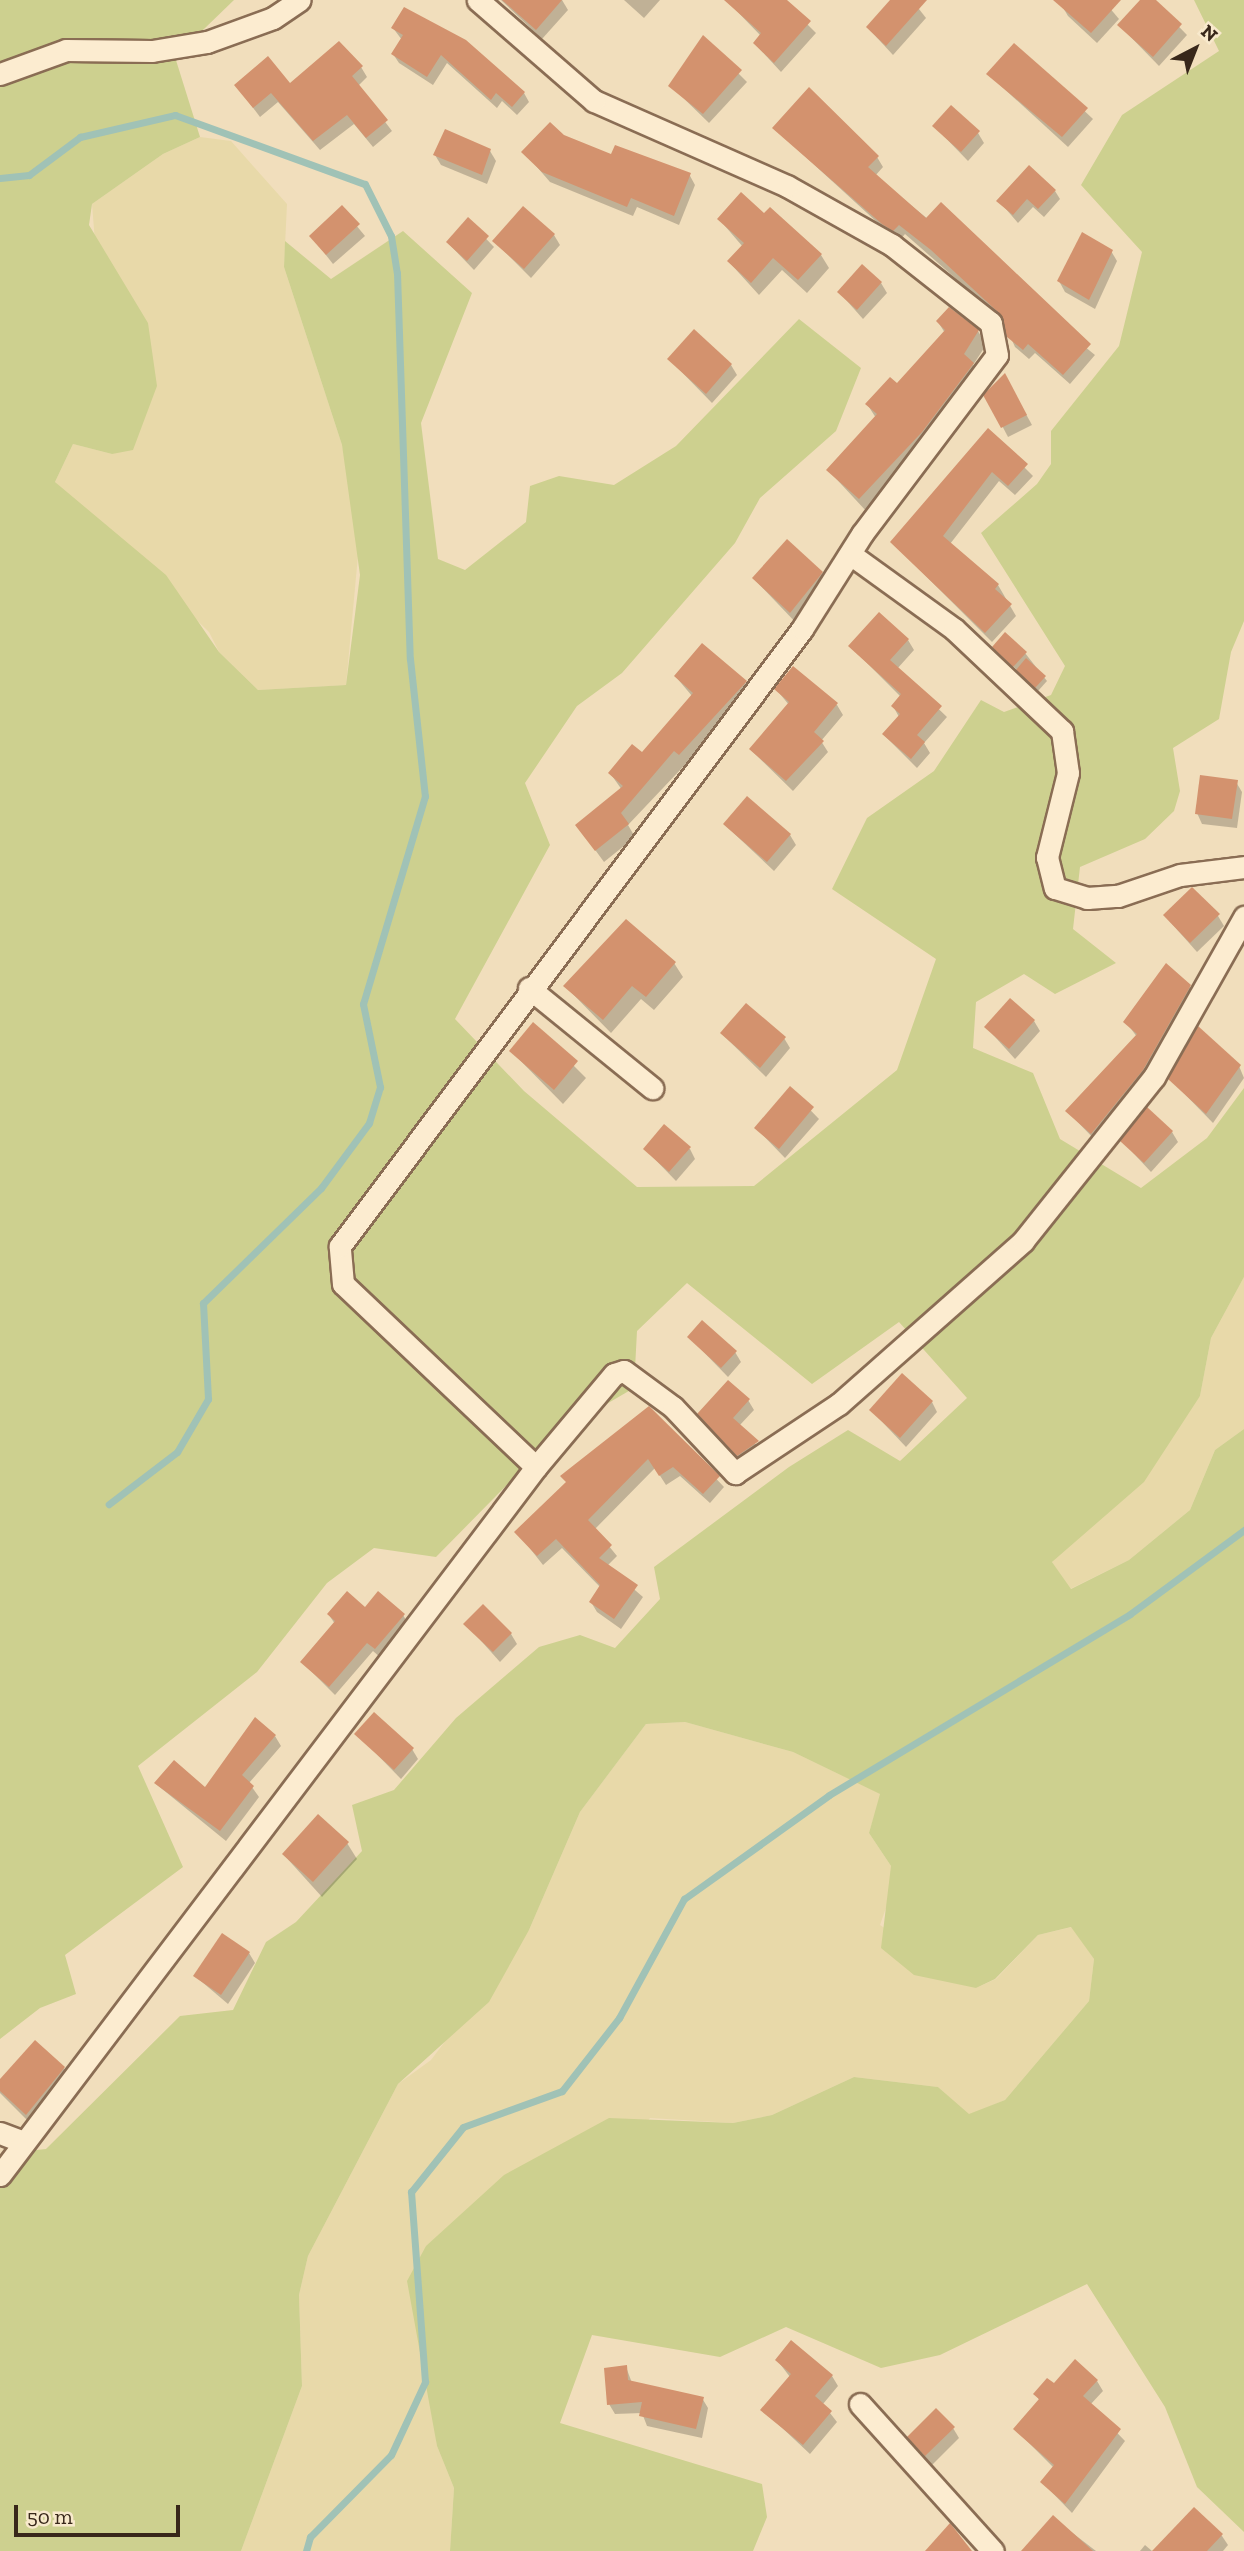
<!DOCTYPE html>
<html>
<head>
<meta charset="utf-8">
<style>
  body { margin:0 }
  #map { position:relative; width:1244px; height:2551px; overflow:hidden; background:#f1debc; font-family:"Zilla Slab",serif }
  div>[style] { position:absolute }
  .farmland>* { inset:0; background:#e8d9a9 }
  .green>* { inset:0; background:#cdd08f }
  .shadow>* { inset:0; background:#0003 }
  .stream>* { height:7px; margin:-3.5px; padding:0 3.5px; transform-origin:3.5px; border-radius:3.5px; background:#a0c2b6 }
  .building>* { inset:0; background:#d3926e }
  .roads { filter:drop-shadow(2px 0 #8a6d54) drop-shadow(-2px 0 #8a6d54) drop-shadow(0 2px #8a6d54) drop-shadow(0 -2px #8a6d54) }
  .street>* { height:21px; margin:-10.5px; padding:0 10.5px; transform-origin:10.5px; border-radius:10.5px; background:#fcecd0 }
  span { translate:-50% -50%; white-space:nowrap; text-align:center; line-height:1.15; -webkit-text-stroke:7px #f8e9cc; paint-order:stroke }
  .north { position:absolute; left:1160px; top:14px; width:70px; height:70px; -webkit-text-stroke:5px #f8e9cc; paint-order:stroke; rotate:42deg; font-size:19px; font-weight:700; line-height:28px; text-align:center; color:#38271a }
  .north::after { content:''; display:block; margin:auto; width:24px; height:32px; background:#38271a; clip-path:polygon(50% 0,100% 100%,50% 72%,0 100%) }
  .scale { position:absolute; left:14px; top:2505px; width:166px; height:32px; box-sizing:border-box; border:4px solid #38271a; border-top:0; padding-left:9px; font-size:21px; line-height:24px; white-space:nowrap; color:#38271a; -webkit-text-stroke:5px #f8e9cc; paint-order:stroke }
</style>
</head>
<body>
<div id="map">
  <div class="farmland">
    <div style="clip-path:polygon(200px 137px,231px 141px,287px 204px,284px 267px,342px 445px,360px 534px,346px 685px,258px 690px,219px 652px,209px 632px,55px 482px,73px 444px,112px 454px,92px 204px,163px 154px)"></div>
    <div style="clip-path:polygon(1244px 1277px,1244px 1429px,1215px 1450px,1190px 1510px,1129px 1560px,1070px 1589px,1052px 1562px,1200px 1396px,1211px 1338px)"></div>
    <div style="clip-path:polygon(685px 1722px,793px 1752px,881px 1794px,869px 1833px,891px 1866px,893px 1888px,880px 1925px,976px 1988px,996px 1979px,1038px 1935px,1072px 1927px,1094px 1959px,1089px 2001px,1005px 2100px,969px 2115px,938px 2087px,854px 2077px,772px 2115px,733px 2123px,650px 2118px,432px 2404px,437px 2446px,454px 2488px,450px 2551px,241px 2551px,302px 2386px,299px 2295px,308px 2256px,398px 2084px,431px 2060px,529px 1930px,580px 1812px,646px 1724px)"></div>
  </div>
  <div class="green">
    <div style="clip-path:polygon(0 0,234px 0,175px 57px,200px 137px,163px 154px,92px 204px,89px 225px,148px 323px,157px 386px,133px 450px,112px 454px,73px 444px,55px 482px,166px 575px,219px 652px,258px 690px,346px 685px,360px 575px,342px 445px,284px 267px,285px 241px,331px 279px,403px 231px,472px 293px,421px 423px,438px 559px,465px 570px,526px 522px,530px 486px,559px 476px,614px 485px,676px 446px,799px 319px,861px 368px,836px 431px,760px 498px,735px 543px,622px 673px,577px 706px,525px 783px,550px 845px,455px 1019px,524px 1091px,637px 1187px,754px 1186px,897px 1070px,936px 959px,832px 889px,867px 818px,934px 771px,981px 700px,1004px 712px,1051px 695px,1065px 666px,981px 533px,1037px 484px,1051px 464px,1051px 431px,1119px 346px,1142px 252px,1081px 185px,1122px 115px,1219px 51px,1194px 0,1244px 0,1244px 621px,1231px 652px,1219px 719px,1173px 748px,1180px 791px,1174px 811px,1145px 839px,1080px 867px,1073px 929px,1116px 963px,1055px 994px,1024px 974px,976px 1002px,973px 1048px,1033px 1073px,1060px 1139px,1141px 1188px,1207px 1138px,1244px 1088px,1244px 1277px,1211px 1338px,1200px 1396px,1144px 1482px,1052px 1562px,1071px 1589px,1129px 1560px,1190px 1510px,1215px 1450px,1244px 1429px,1244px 2532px,1197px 2487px,1165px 2407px,1087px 2284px,940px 2355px,881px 2368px,786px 2327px,720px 2357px,592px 2335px,560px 2423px,762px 2484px,767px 2517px,753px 2551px,450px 2551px,454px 2488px,437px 2446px,407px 2281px,426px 2246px,504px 2175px,609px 2118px,733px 2123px,772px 2115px,854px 2077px,938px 2087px,969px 2114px,1005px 2100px,1089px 2001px,1094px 1959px,1071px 1927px,1038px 1935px,995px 1979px,976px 1988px,914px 1975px,881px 1948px,891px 1866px,869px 1833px,880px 1794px,793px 1752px,685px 1722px,646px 1724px,580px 1812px,529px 1930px,489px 2002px,398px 2084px,308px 2256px,299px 2295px,302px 2386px,241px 2551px,0 2551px,0 2154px,46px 2149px,180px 2016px,233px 2010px,266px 1942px,296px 1922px,362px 1851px,352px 1805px,394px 1790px,456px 1718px,539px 1647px,580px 1635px,615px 1648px,660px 1599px,654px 1567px,789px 1467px,848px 1430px,900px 1461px,967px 1398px,899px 1322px,812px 1384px,687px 1283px,637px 1331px,634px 1388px,560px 1431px,436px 1557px,374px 1548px,327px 1583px,257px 1672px,138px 1766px,183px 1867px,65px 1955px,76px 1994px,40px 2008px,0 2039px)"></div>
  </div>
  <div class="shadow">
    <div style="clip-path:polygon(501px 0,562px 0,568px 10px,542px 39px)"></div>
    <div style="clip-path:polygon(624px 0,660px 0,644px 18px)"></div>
    <div style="clip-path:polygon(783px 0,816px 33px,781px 72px,755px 44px,761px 36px,727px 1px)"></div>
    <div style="clip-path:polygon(893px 0,912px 0,926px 18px,893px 55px,868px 28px)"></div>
    <div style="clip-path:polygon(1068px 0,1103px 0,1119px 19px,1097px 43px,1068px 16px,1062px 6px)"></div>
    <div style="clip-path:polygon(1142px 0,1153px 0,1187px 35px,1159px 66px,1119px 25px)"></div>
    <div style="clip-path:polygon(393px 28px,524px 93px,529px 102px,517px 115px,502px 101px,497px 108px,447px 63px,433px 85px,399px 63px,393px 54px,402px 40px)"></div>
    <div style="clip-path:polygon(703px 38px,747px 82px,709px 123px,671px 86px)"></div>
    <div style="clip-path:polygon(1014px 45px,1093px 119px,1068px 147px,988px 74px)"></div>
    <div style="clip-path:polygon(361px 67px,367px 77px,358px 86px,392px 131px,373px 147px,354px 124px,320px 150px,278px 102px,260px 117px,236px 85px,290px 85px)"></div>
    <div style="clip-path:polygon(934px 126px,978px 133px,984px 143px,968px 161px)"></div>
    <div style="clip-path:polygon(774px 128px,877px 157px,883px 167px,875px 176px,1095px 355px,1070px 384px,1035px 353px,1029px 359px,1015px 347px,1003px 320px,905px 234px,900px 240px,890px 234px)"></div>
    <div style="clip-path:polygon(563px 136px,612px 156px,689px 174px,695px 185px,679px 225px,637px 207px,633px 216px,550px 182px,524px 152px)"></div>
    <div style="clip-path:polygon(490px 151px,496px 161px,487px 184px,441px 165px,435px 155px)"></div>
    <div style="clip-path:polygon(1055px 191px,1060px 199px,1044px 217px,1033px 207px,1018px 223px,999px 201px)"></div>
    <div style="clip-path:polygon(342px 208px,365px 236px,333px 264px,311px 236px)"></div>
    <div style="clip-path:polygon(764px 215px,821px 255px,829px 268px,807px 293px,782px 270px,759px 295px,729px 262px,743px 247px,719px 219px)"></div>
    <div style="clip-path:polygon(468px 220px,494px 247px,474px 270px,448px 243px)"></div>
    <div style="clip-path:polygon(554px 235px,560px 245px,531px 278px,494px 241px)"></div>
    <div style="clip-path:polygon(1111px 251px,1117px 261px,1095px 309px,1065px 292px,1059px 281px)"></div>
    <div style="clip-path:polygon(881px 283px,887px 293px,863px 319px,839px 292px)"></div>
    <div style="clip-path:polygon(938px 322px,978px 331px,986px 345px,973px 365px,981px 378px,867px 512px,828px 470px,876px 418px,867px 404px,898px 386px,945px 333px)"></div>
    <div style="clip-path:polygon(669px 359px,731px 365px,737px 375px,712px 403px)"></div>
    <div style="clip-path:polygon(1010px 385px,1032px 425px,1008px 437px,986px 395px)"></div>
    <div style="clip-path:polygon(988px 431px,1033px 476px,1015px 495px,999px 481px,950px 544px,998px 585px,1016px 616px,992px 642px,892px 542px)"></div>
    <div style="clip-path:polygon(821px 573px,830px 589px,800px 627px,754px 579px)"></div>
    <div style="clip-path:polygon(908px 640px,914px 650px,897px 669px,947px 717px,924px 743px,930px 753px,917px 768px,884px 735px,899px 717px,893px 706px,901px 697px,850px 646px)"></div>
    <div style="clip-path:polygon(994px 647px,1025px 653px,1047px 681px,1038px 691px)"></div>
    <div style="clip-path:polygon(676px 677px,745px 682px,752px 694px,628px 825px,635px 837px,604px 862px,577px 825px,622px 790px,610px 773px,642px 755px,692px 696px)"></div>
    <div style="clip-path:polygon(776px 689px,837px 705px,843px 715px,821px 741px,828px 752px,793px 791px,751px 750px,789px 705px)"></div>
    <div style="clip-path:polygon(1236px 782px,1242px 792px,1237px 828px,1202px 824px,1197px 813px)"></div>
    <div style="clip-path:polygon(725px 825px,790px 835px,796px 845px,774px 871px)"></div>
    <div style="clip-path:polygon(1165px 916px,1218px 916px,1224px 926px,1197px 952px)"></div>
    <div style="clip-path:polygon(674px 963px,683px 977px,654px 1010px,641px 999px,611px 1033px,565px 986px)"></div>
    <div style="clip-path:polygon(1189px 986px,1195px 996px,1098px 1143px,1067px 1111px,1137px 1037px,1126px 1022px)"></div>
    <div style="clip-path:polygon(1034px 1021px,1040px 1031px,1015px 1059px,986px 1027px)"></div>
    <div style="clip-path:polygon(533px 1025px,586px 1078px,563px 1104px,511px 1051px)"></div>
    <div style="clip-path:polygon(722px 1034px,784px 1038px,790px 1048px,766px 1077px)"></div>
    <div style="clip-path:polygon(1239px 1066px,1244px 1078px,1213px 1123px,1170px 1079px)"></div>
    <div style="clip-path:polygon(790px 1089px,819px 1119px,785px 1158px,756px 1128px)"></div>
    <div style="clip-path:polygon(1172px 1132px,1178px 1142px,1151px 1172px,1122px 1141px)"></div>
    <div style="clip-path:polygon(645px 1149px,690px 1149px,695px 1159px,676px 1181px)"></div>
    <div style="clip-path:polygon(689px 1337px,735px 1352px,741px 1362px,728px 1377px)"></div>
    <div style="clip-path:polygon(748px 1400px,754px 1410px,739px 1426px,763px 1452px,744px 1465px,700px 1414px)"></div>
    <div style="clip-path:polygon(932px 1402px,937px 1412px,906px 1447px,871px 1410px)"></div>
    <div style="clip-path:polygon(649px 1408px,724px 1487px,710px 1503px,680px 1476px,666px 1485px,655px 1468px,595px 1529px,617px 1556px,607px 1566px,643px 1597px,621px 1629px,597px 1612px,591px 1602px,601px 1588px,562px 1548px,543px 1565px,517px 1532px,567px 1483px,563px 1476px)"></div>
    <div style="clip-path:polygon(365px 1609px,403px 1615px,409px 1625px,381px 1658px,373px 1651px,335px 1695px,302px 1662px,335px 1624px,329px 1615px)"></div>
    <div style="clip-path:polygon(466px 1624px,511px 1634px,517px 1644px,500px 1662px)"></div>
    <div style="clip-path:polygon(357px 1734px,412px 1749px,418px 1759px,401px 1779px)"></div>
    <div style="clip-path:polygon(275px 1736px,281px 1746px,249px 1783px,259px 1797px,226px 1841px,156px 1784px,205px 1789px)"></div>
    <div style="clip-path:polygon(347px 1843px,357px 1859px,322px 1897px,284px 1855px)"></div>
    <div style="clip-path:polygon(249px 1953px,255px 1963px,228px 2004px,195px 1976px)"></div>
    <div style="clip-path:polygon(64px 2068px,73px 2084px,36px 2129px,0 2093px,0 2081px)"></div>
    <div style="clip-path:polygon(777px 2360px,832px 2376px,838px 2386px,823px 2404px,837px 2422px,810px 2454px,763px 2410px,790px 2377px)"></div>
    <div style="clip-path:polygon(626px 2367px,632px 2383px,702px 2398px,708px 2408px,702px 2438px,647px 2426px,642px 2413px,615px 2414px,609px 2404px)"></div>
    <div style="clip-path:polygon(1097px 2381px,1103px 2391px,1090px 2405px,1125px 2441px,1072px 2513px,1042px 2482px,1054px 2468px,1015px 2429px,1040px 2401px,1035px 2394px)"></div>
    <div style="clip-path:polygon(953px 2428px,959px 2438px,932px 2465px,909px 2437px)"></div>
    <div style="clip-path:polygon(1194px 2509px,1222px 2536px,1228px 2545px,1223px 2551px,1155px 2551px)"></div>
    <div style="clip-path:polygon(1053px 2518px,1096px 2551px,1023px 2551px)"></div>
    <div style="clip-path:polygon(1145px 2545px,1152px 2551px,1140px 2551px)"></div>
  </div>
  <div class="stream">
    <div style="left:0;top:178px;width:29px;rotate:-6deg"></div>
    <div style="left:29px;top:175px;width:64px;rotate:-36.7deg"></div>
    <div style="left:80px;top:137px;width:98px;rotate:-13deg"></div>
    <div style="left:175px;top:115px;width:202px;rotate:20deg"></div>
    <div style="left:365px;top:184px;width:58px;rotate:63.4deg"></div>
    <div style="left:391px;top:236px;width:37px;rotate:81deg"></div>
    <div style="left:397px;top:273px;width:386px;rotate:88.1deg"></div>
    <div style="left:410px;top:659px;width:138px;rotate:83.8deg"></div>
    <div style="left:425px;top:796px;width:217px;rotate:106.6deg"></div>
    <div style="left:363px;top:1004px;width:85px;rotate:78.4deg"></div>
    <div style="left:380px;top:1087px;width:38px;rotate:107deg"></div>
    <div style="left:369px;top:1123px;width:81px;rotate:126.4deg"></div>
    <div style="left:321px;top:1188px;width:165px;rotate:135.7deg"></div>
    <div style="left:203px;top:1303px;width:96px;rotate:87deg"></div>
    <div style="left:208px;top:1399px;width:61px;rotate:120.3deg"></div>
    <div style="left:177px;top:1452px;width:86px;rotate:142.6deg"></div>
    <div style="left:306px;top:2551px;width:15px;rotate:-74deg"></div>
    <div style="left:310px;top:2537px;width:115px;rotate:-45.4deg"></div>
    <div style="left:391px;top:2455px;width:81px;rotate:-65deg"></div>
    <div style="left:425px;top:2382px;width:191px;rotate:-94.2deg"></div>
    <div style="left:411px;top:2192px;width:83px;rotate:-51.3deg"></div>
    <div style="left:463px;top:2127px;width:105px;rotate:-20deg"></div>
    <div style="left:562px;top:2091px;width:93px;rotate:-52deg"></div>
    <div style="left:619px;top:2018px;width:136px;rotate:-61.4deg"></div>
    <div style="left:684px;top:1899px;width:178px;rotate:-35.6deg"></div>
    <div style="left:829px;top:1795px;width:351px;rotate:-31deg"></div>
    <div style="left:1130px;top:1614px;width:142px;rotate:-36.4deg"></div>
  </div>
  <div class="building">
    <div style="clip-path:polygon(502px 0,562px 0,536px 30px)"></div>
    <div style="clip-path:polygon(724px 0,787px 0,811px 21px,774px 63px,753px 43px,761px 33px)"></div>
    <div style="clip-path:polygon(890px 0,927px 0,886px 46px,866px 27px)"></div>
    <div style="clip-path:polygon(1053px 0,1121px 0,1091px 33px)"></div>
    <div style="clip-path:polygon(1140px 0,1156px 0,1182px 24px,1153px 57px,1117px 25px)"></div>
    <div style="clip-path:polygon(404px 7px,466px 40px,525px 92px,512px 107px,496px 93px,491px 100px,441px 55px,427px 77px,391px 54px,403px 35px,391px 28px)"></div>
    <div style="clip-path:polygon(703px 35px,742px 70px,703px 114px,668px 86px)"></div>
    <div style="clip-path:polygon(339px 41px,363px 66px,352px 76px,388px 120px,366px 138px,347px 115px,313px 141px,271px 93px,253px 108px,234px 85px,268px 56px,290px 83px)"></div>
    <div style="clip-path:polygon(1014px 43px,1088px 108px,1062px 137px,986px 74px)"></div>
    <div style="clip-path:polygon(809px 87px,879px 156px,868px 167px,926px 218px,941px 202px,1091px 344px,1063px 375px,1028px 344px,1023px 350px,1007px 337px,999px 313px,931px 250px,899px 225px,893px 231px,882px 224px,772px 128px)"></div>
    <div style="clip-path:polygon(951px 105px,980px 131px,961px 152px,932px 126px)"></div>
    <div style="clip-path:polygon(550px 122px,564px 135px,611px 154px,615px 145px,691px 173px,674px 216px,631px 198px,627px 207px,542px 172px,521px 152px)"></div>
    <div style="clip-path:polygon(445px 129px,491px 149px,482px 175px,433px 155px)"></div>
    <div style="clip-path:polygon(1029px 165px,1056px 190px,1038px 209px,1027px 199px,1013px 215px,996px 201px)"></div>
    <div style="clip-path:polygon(741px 192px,764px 213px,770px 207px,822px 254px,798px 280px,773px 258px,751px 283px,727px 261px,744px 243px,717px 219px)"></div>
    <div style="clip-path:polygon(342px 205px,360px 224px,326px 255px,309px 236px)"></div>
    <div style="clip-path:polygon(523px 206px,555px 234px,524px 269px,492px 241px)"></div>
    <div style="clip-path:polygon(468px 217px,489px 236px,467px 261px,446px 242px)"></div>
    <div style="clip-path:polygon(1082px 232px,1113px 250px,1089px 300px,1057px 281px)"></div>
    <div style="clip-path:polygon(862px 264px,882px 282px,857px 310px,837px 292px)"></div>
    <div style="clip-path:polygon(949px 307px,979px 330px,964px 354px,974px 363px,922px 432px,859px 499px,826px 470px,877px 414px,865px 404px,890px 377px,897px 383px,945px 330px,936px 321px)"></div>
    <div style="clip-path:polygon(694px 329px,732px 364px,706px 394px,667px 359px)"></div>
    <div style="clip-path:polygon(1005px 373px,1027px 415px,1001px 428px,983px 395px)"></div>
    <div style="clip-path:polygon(988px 428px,1028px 464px,1008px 486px,992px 472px,943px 536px,999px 584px,995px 589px,1012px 604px,985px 633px,890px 542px)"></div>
    <div style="clip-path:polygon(787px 539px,823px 572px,790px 613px,752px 578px)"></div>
    <div style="clip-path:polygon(879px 612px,909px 639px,890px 660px,942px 706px,917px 735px,925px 742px,911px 759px,882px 734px,900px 714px,891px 706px,901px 694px,848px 646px)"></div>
    <div style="clip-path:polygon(1005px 632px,1027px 652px,1013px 667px,992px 647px)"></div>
    <div style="clip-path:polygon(702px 643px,747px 681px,679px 755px,674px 751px,621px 813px,629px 824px,595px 851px,575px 825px,623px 786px,608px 773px,632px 744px,642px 752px,693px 693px,674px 676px)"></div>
    <div style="clip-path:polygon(1026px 658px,1046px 676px,1035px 688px,1016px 670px)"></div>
    <div style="clip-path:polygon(793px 666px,838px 703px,814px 732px,824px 741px,786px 781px,749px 749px,789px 702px,774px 689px)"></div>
    <div style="clip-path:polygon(1200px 775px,1238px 780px,1232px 819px,1195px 814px)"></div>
    <div style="clip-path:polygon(747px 796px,791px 834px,767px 862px,723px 824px)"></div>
    <div style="clip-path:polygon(1192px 887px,1220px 914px,1190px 943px,1163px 915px)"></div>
    <div style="clip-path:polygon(626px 919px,676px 962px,646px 997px,632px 986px,603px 1020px,563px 986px)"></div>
    <div style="clip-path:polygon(1166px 963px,1191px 985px,1143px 1070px,1091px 1134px,1065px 1111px,1137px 1034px,1123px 1022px)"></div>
    <div style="clip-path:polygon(1010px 998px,1035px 1020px,1009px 1049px,984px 1027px)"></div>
    <div style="clip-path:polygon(746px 1003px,786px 1037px,760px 1068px,720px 1033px)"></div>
    <div style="clip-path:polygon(533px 1022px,578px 1061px,554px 1090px,509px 1051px)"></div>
    <div style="clip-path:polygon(1198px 1026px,1241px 1065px,1206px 1114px,1168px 1079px)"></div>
    <div style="clip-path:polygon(790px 1086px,814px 1107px,779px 1149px,754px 1128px)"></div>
    <div style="clip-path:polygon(1147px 1107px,1173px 1131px,1144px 1163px,1120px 1141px)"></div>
    <div style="clip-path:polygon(664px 1124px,691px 1147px,669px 1172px,643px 1149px)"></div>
    <div style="clip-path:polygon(702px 1320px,737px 1351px,721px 1368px,687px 1337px)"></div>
    <div style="clip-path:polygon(902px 1373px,933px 1401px,900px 1438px,869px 1410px)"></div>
    <div style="clip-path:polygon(728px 1380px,750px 1399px,733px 1418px,759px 1441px,737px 1456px,697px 1414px)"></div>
    <div style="clip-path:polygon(649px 1406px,720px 1476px,703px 1494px,673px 1467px,659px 1476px,648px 1459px,588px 1520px,612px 1545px,599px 1558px,638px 1585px,614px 1619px,589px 1602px,600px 1585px,556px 1539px,537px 1556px,514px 1532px,566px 1482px,560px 1476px)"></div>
    <div style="clip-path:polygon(347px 1591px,365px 1607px,378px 1591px,405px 1614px,375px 1649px,367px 1643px,329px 1687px,300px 1662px,335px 1621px,327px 1614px)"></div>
    <div style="clip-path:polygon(483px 1604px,512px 1633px,493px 1652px,463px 1624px)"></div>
    <div style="clip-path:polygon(374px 1712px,414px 1748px,394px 1770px,354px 1734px)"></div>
    <div style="clip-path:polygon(255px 1717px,276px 1735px,242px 1775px,254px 1786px,220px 1831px,154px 1783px,174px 1760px,205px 1787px)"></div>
    <div style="clip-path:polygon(318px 1814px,349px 1842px,313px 1882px,282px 1854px)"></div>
    <div style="clip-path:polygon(222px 1933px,250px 1952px,221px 1995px,193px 1976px)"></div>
    <div style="clip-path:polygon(35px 2040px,65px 2067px,26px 2115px,0 2091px,0 2079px)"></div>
    <div style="clip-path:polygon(791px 2340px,833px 2375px,815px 2396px,832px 2411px,803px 2445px,760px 2410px,791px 2374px,775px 2360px)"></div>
    <div style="clip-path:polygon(1075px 2359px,1098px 2380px,1083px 2396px,1121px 2429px,1065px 2504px,1040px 2482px,1054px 2465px,1013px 2429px,1039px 2399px,1033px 2394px,1047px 2378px,1054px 2383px)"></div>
    <div style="clip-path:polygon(627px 2365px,628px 2380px,704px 2397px,696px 2429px,639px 2416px,642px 2402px,607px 2405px,604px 2368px)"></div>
    <div style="clip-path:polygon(936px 2408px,955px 2427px,925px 2456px,907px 2437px)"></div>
    <div style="clip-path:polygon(1194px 2507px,1223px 2534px,1207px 2551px,1152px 2551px)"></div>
    <div style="clip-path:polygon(1053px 2515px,1093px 2551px,1021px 2551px)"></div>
    <div style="clip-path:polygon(950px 2523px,972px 2551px,925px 2551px)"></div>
  </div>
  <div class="roads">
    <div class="street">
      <div style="left:0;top:74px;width:70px;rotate:-20deg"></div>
      <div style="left:66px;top:50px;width:86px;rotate:0.7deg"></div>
      <div style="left:152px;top:51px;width:56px;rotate:-9.3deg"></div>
      <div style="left:207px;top:42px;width:70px;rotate:-20deg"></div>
      <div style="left:273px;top:18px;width:32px;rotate:-34deg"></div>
      <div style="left:850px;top:554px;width:128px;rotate:35.8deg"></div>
      <div style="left:954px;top:629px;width:149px;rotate:43.4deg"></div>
      <div style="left:1062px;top:731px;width:42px;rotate:81.9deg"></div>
      <div style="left:1068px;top:773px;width:87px;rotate:104deg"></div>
      <div style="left:1047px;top:857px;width:32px;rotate:76deg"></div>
      <div style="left:1055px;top:888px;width:34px;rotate:17deg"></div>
      <div style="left:1087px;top:898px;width:31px;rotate:-4deg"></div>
      <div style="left:1118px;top:896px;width:65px;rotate:-18.7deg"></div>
      <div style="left:1180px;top:875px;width:64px;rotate:-7.1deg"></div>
      <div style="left:529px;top:988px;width:159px;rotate:39.1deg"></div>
      <div style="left:536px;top:1467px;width:121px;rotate:-50deg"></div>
      <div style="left:614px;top:1374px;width:10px;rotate:-17deg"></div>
      <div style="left:624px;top:1371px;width:61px;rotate:36.3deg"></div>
      <div style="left:673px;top:1407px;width:91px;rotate:46.8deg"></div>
      <div style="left:735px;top:1473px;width:125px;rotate:-33.6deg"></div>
      <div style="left:839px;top:1404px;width:246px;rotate:-41.5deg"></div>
      <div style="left:1023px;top:1241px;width:210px;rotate:-51.4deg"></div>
      <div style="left:1154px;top:1077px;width:184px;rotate:-60.6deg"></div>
      <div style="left:0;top:2133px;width:22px;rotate:21deg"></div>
      <div style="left:0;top:2175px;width:888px;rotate:-52.87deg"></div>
      <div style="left:536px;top:1467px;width:266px;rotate:-136.5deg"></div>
      <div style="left:343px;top:1284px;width:38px;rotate:-95deg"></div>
      <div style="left:340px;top:1246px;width:771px;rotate:-53.17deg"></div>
      <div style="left:802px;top:629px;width:112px;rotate:-57.7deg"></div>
      <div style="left:862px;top:534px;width:224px;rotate:-53deg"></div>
      <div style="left:997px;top:355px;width:33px;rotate:-101deg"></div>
      <div style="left:991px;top:323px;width:126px;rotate:-141.8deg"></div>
      <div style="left:892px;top:245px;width:120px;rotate:-150.7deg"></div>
      <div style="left:787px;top:186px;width:211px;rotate:-156.2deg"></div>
      <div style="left:594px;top:101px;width:154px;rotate:-139deg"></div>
      <div style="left:860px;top:2404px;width:198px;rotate:47.9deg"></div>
    </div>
  </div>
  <div class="north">N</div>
  <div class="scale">50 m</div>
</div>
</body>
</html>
